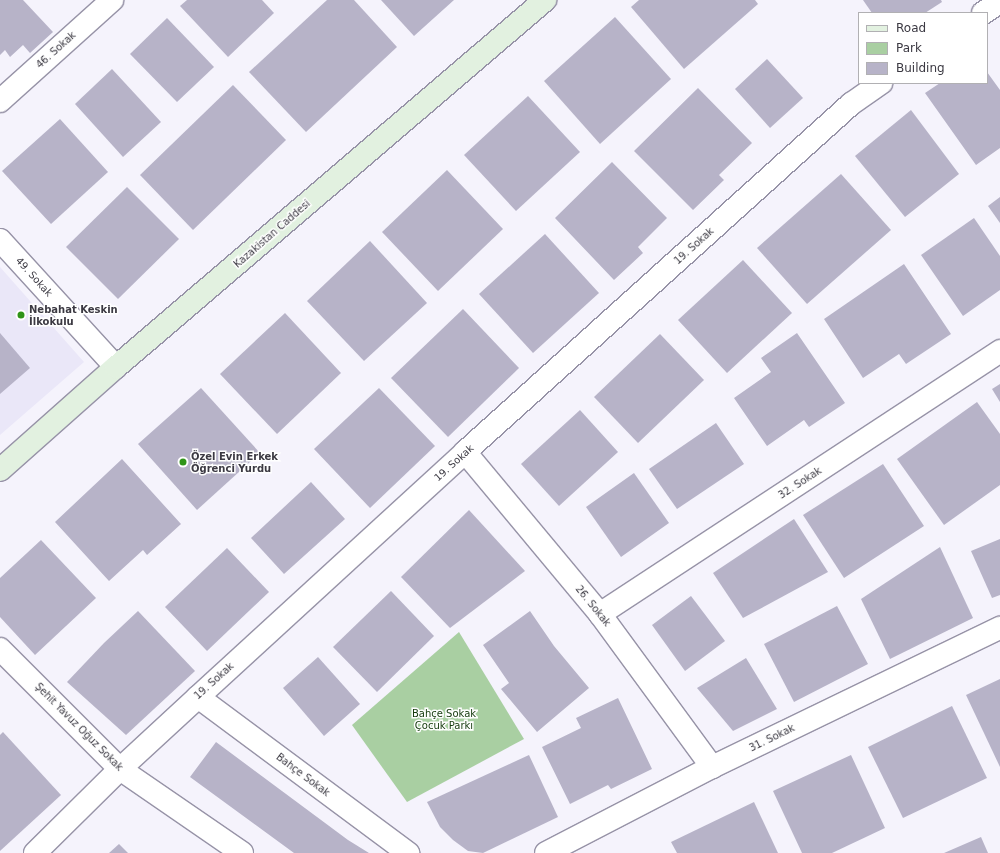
<!DOCTYPE html>
<html>
<head>
<meta charset="utf-8">
<style>
  body { margin:0 }
  #map { position:relative; width:1000px; height:853px; overflow:hidden; background:#f5f3fc; font-family:"DejaVu Sans",sans-serif }
  div>[style] { position:absolute }
  .built>* { inset:0; background:#eae7f8 }
  .green>* { inset:0; background:#a9cfa2 }
  .building>* { inset:0; background:#b7b3c8 }
  .roads { filter:drop-shadow(1px 0 #9793a7) drop-shadow(-1px 0 #9793a7) drop-shadow(0 1px #9793a7) drop-shadow(0 -1px #9793a7) }
  .minor>* { height:22px; margin:-11px; padding:0 11px; transform-origin:11px; border-radius:11px; background:#fff }
  .secondary>* { height:22px; margin:-11px; padding:0 11px; transform-origin:11px; border-radius:11px; background:#e2f1e0 }
  .dots>* { width:11px; height:11px; translate:-50% -50%; box-sizing:border-box; border:2px solid #fff; border-radius:50% }
  span { translate:-50% -50%; white-space:nowrap; text-align:center; line-height:1.15; -webkit-text-stroke:3px #fff; paint-order:stroke }
  .street-label { font-size:10px; color:#3b3942 }
  .poi-label { font-size:10px; color:#3b3942; font-weight:700 }
  .left { translate:0 -50%; text-align:left }
  .park-label { font-size:10px; color:#13390b }
  .legend { position:absolute; left:858px; top:12px; width:130px; height:72px; box-sizing:border-box; background:#fff; border:1px solid #b1b0b3; margin:0; padding:5px 7px; list-style:none; font-size:12px; color:#3b3942 }
  .legend li { display:flex; align-items:center; gap:8px; height:20px }
  .legend b { width:20px; border:1px solid #b1b0b3 }
</style>
</head>
<body>
<div id="map">
  <div class="built">
    <div style="clip-path:polygon(0 267px,84px 362px,0 435px)"></div>
  </div>
  <div class="green">
    <div style="clip-path:polygon(459px 632px,524px 739px,407px 802px,352px 725px)"></div>
  </div>
  <div class="building">
    <div style="clip-path:polygon(0 0,23px 0,53px 32px,30px 53px,23px 45px,10px 57px,5px 50px,0 55px)"></div>
    <div style="clip-path:polygon(187px 0,262px 0,274px 13px,228px 57px,180px 6px)"></div>
    <div style="clip-path:polygon(327px 0,354px 0,397px 47px,306px 132px,249px 72px)"></div>
    <div style="clip-path:polygon(381px 0,454px 0,414px 36px)"></div>
    <div style="clip-path:polygon(639px 0,755px 0,758px 4px,684px 69px,631px 7px)"></div>
    <div style="clip-path:polygon(863px 0,941px 0,942px 2px,925px 13px,872px 13px)"></div>
    <div style="clip-path:polygon(615px 17px,671px 79px,600px 144px,544px 81px)"></div>
    <div style="clip-path:polygon(167px 18px,214px 67px,177px 102px,130px 54px)"></div>
    <div style="clip-path:polygon(767px 59px,803px 98px,770px 128px,735px 89px)"></div>
    <div style="clip-path:polygon(112px 69px,161px 122px,123px 157px,75px 104px)"></div>
    <div style="clip-path:polygon(987px 72px,1000px 90px,1000px 148px,976px 165px,925px 93px,940px 83px,987px 83px)"></div>
    <div style="clip-path:polygon(233px 85px,286px 140px,193px 230px,140px 175px)"></div>
    <div style="clip-path:polygon(698px 88px,752px 143px,719px 175px,724px 180px,693px 210px,634px 151px)"></div>
    <div style="clip-path:polygon(528px 96px,580px 152px,516px 211px,464px 155px)"></div>
    <div style="clip-path:polygon(911px 110px,959px 174px,905px 217px,855px 156px)"></div>
    <div style="clip-path:polygon(60px 119px,108px 172px,51px 224px,2px 171px)"></div>
    <div style="clip-path:polygon(612px 162px,667px 218px,638px 247px,643px 253px,614px 280px,555px 218px)"></div>
    <div style="clip-path:polygon(447px 170px,503px 229px,438px 291px,382px 232px)"></div>
    <div style="clip-path:polygon(841px 174px,891px 230px,807px 304px,757px 248px)"></div>
    <div style="clip-path:polygon(127px 187px,179px 239px,118px 299px,66px 247px)"></div>
    <div style="clip-path:polygon(1000px 197px,1000px 223px,988px 206px)"></div>
    <div style="clip-path:polygon(974px 218px,1000px 256px,1000px 290px,963px 316px,921px 255px)"></div>
    <div style="clip-path:polygon(545px 234px,599px 293px,533px 353px,479px 294px)"></div>
    <div style="clip-path:polygon(370px 241px,427px 303px,364px 361px,307px 301px)"></div>
    <div style="clip-path:polygon(743px 260px,792px 313px,727px 373px,678px 320px)"></div>
    <div style="clip-path:polygon(904px 264px,951px 334px,906px 364px,899px 354px,863px 378px,824px 319px)"></div>
    <div style="clip-path:polygon(463px 309px,519px 368px,448px 437px,391px 378px)"></div>
    <div style="clip-path:polygon(285px 313px,341px 373px,277px 434px,220px 374px)"></div>
    <div style="clip-path:polygon(0 333px,30px 368px,0 394px)"></div>
    <div style="clip-path:polygon(797px 333px,845px 403px,809px 427px,804px 420px,767px 446px,734px 398px,771px 372px,761px 358px)"></div>
    <div style="clip-path:polygon(660px 334px,704px 380px,638px 443px,594px 397px)"></div>
    <div style="clip-path:polygon(1000px 384px,1000px 402px,992px 389px)"></div>
    <div style="clip-path:polygon(201px 388px,260px 453px,197px 510px,138px 444px)"></div>
    <div style="clip-path:polygon(379px 388px,435px 446px,370px 508px,314px 449px)"></div>
    <div style="clip-path:polygon(977px 402px,1000px 434px,1000px 485px,944px 525px,897px 459px)"></div>
    <div style="clip-path:polygon(580px 410px,618px 452px,559px 506px,521px 464px)"></div>
    <div style="clip-path:polygon(716px 423px,744px 464px,677px 509px,649px 469px)"></div>
    <div style="clip-path:polygon(122px 459px,181px 524px,147px 555px,143px 550px,109px 581px,55px 522px)"></div>
    <div style="clip-path:polygon(883px 464px,924px 526px,844px 578px,803px 515px)"></div>
    <div style="clip-path:polygon(634px 473px,669px 523px,621px 557px,586px 507px)"></div>
    <div style="clip-path:polygon(311px 482px,345px 519px,284px 574px,251px 538px)"></div>
    <div style="clip-path:polygon(469px 510px,525px 571px,450px 628px,401px 577px)"></div>
    <div style="clip-path:polygon(794px 519px,828px 572px,743px 618px,713px 573px)"></div>
    <div style="clip-path:polygon(1000px 539px,1000px 595px,992px 598px,971px 551px)"></div>
    <div style="clip-path:polygon(41px 540px,96px 598px,35px 655px,0 617px,0 578px)"></div>
    <div style="clip-path:polygon(940px 547px,973px 618px,890px 659px,861px 599px)"></div>
    <div style="clip-path:polygon(227px 548px,269px 592px,207px 651px,165px 607px)"></div>
    <div style="clip-path:polygon(391px 591px,434px 636px,377px 692px,333px 647px)"></div>
    <div style="clip-path:polygon(691px 596px,725px 641px,685px 671px,652px 625px)"></div>
    <div style="clip-path:polygon(837px 606px,868px 664px,794px 702px,764px 644px)"></div>
    <div style="clip-path:polygon(138px 611px,195px 671px,126px 735px,67px 682px,104px 643px)"></div>
    <div style="clip-path:polygon(530px 611px,554px 646px,589px 688px,537px 732px,501px 689px,509px 683px,483px 645px)"></div>
    <div style="clip-path:polygon(318px 657px,360px 704px,324px 736px,283px 688px)"></div>
    <div style="clip-path:polygon(746px 658px,777px 709px,733px 731px,697px 688px)"></div>
    <div style="clip-path:polygon(1000px 679px,1000px 767px,966px 695px)"></div>
    <div style="clip-path:polygon(618px 698px,652px 769px,611px 789px,608px 785px,570px 804px,542px 747px,581px 728px,576px 718px)"></div>
    <div style="clip-path:polygon(952px 706px,987px 778px,903px 818px,868px 747px)"></div>
    <div style="clip-path:polygon(3px 732px,61px 795px,0 851px,0 735px)"></div>
    <div style="clip-path:polygon(216px 742px,348px 840px,369px 853px,294px 853px,190px 777px)"></div>
    <div style="clip-path:polygon(529px 755px,558px 817px,483px 853px,468px 851px,453px 840px,440px 827px,427px 802px)"></div>
    <div style="clip-path:polygon(851px 755px,885px 828px,832px 853px,802px 853px,773px 791px)"></div>
    <div style="clip-path:polygon(754px 802px,778px 853px,677px 853px,671px 842px)"></div>
    <div style="clip-path:polygon(981px 837px,988px 853px,944px 853px)"></div>
    <div style="clip-path:polygon(119px 844px,128px 853px,109px 853px)"></div>
  </div>
  <div class="roads">
    <div class="minor">
      <div style="left:983px;top:13px;width:20px;rotate:-33deg"></div>
      <div style="left:0;top:101px;width:151px;rotate:-42deg"></div>
      <div style="left:0;top:240px;width:172px;rotate:47.6deg"></div>
      <div style="left:465px;top:452px;width:211px;rotate:50.2deg"></div>
      <div style="left:600px;top:614px;width:190px;rotate:53.8deg"></div>
      <div style="left:600px;top:614px;width:479px;rotate:-33.3deg"></div>
      <div style="left:0;top:649px;width:170px;rotate:45deg"></div>
      <div style="left:120px;top:769px;width:148px;rotate:34.5deg"></div>
      <div style="left:198px;top:697px;width:262px;rotate:36.6deg"></div>
      <div style="left:35px;top:853px;width:120px;rotate:-44.7deg"></div>
      <div style="left:120px;top:769px;width:106px;rotate:-42.7deg"></div>
      <div style="left:198px;top:697px;width:362px;rotate:-42.5deg"></div>
      <div style="left:465px;top:452px;width:520px;rotate:-42.04deg"></div>
      <div style="left:851px;top:104px;width:37px;rotate:-35deg"></div>
      <div style="left:546px;top:853px;width:187px;rotate:-27.4deg"></div>
      <div style="left:712px;top:767px;width:320px;rotate:-25.8deg"></div>
    </div>
    <div class="secondary">
      <div style="left:0;top:470px;width:155px;rotate:-41.6deg"></div>
      <div style="left:116px;top:367px;width:565px;rotate:-40.55deg"></div>
    </div>
  </div>
  <div class="dots">
    <div style="left:21px;top:315px;background:#309418"></div>
    <div style="left:183px;top:462px;background:#309418"></div>
  </div>
  <div class="street-label">
    <span style="left:56px;top:50px;rotate:-42deg">46. Sokak</span>
    <span style="left:272px;top:234px;rotate:-41deg">Kazakistan Caddesi</span>
    <span style="left:694px;top:246px;rotate:-42deg">19. Sokak</span>
    <span style="left:34px;top:277px;rotate:48deg">49. Sokak</span>
    <span style="left:454px;top:463px;rotate:-42deg">19. Sokak</span>
    <span style="left:800px;top:483px;rotate:-33deg">32. Sokak</span>
    <span style="left:593px;top:606px;rotate:51deg">26. Sokak</span>
    <span style="left:214px;top:681px;rotate:-42deg">19. Sokak</span>
    <span style="left:79px;top:727px;rotate:45deg">Şehit Yavuz Oğuz Sokak</span>
    <span style="left:772px;top:738px;rotate:-26deg">31. Sokak</span>
    <span style="left:303px;top:775px;rotate:37deg">Bahçe Sokak</span>
  </div>
  <div class="poi-label">
    <span class="left" style="left:29px;top:315px">Nebahat Keskin<br>İlkokulu</span>
    <span class="left" style="left:191px;top:462px">Özel Evin Erkek<br>Öğrenci Yurdu</span>
  </div>
  <div class="park-label">
    <span style="left:444px;top:719px">Bahçe Sokak<br>Çocuk Parkı</span>
  </div>
  <ul class="legend">
  <li><b style="height:5px;background:#e2f1e0"></b>Road</li>
  <li><b style="height:11px;background:#a9cfa2"></b>Park</li>
  <li><b style="height:11px;background:#b7b3c8"></b>Building</li>
  </ul>
</div>
</body>
</html>
